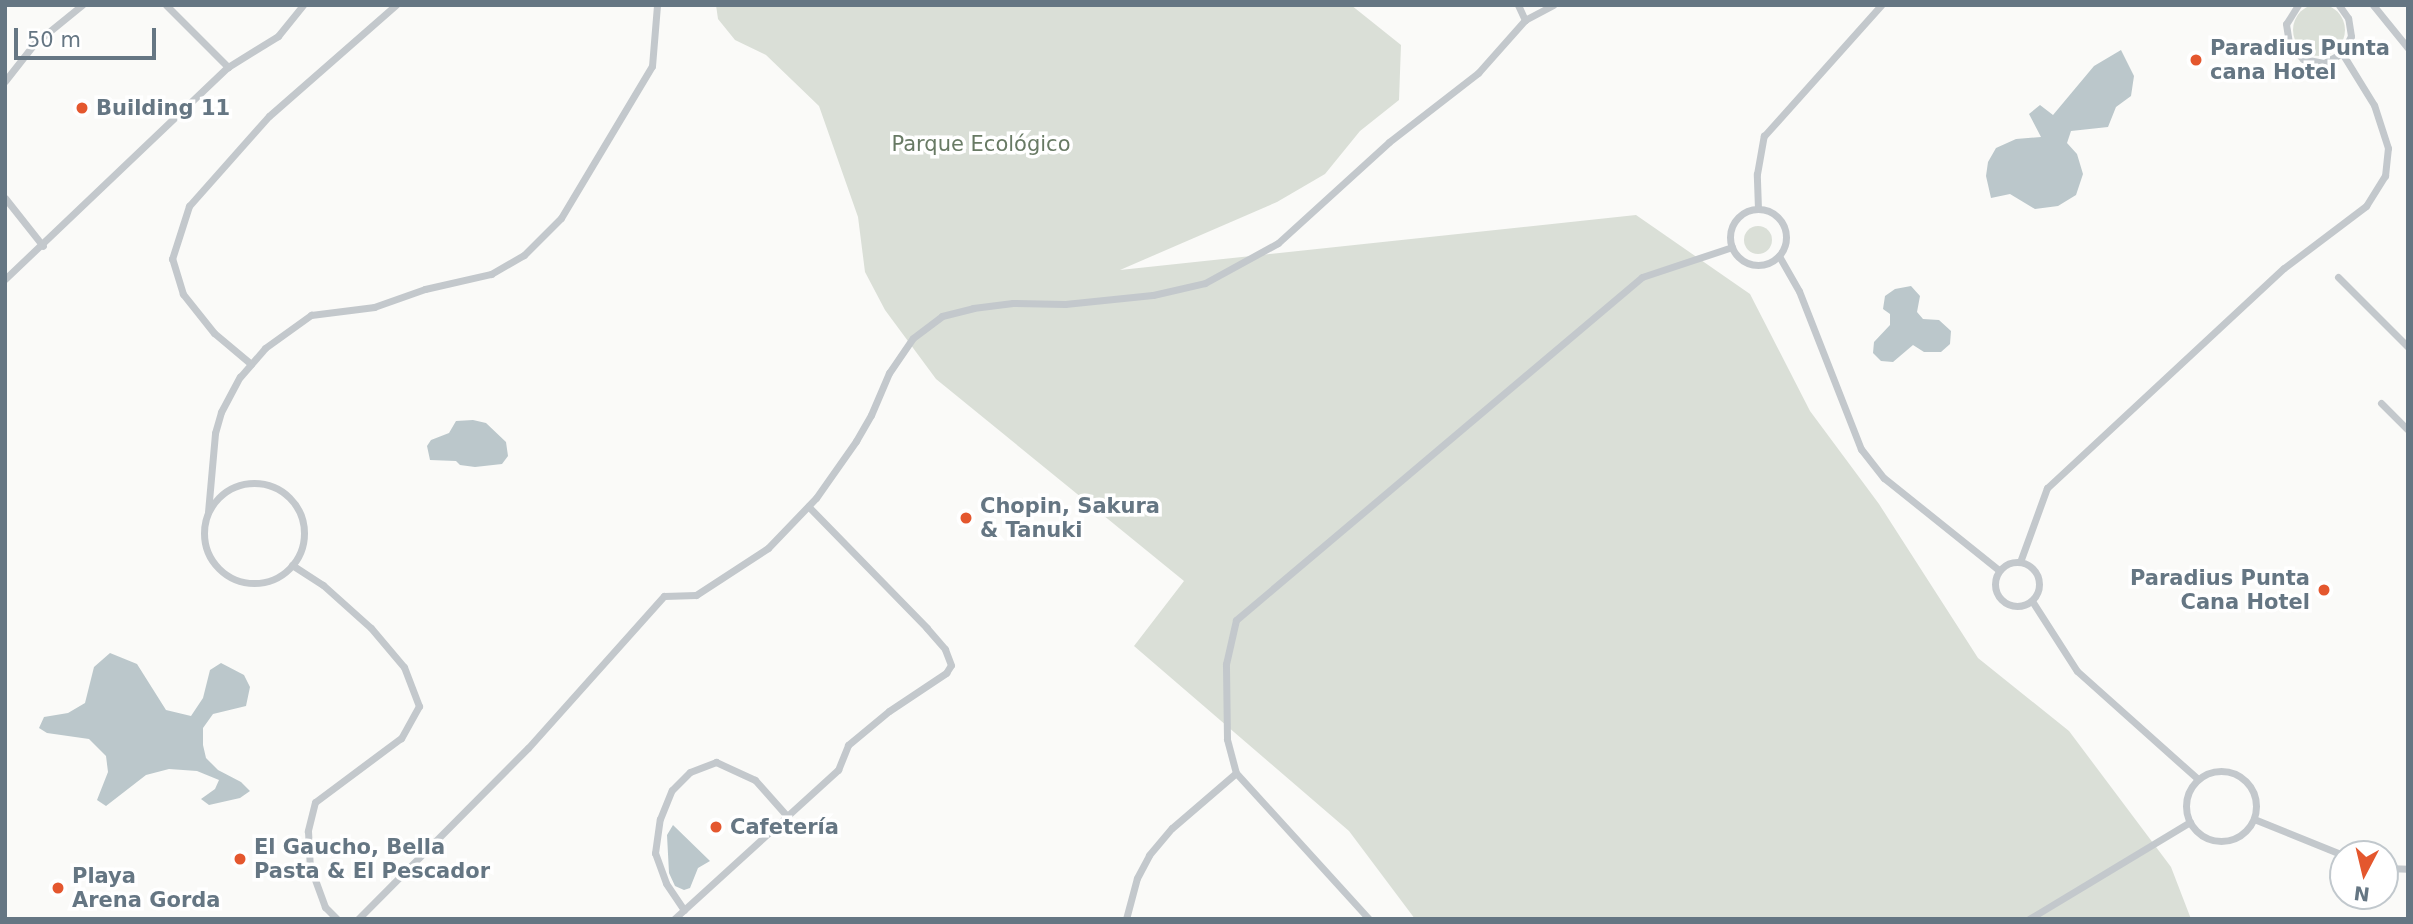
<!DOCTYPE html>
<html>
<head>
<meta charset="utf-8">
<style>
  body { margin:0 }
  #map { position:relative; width:2413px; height:924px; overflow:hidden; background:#fafaf8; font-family:"DejaVu Sans",sans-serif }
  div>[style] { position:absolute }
  .green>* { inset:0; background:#dadfd7 }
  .round { border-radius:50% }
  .water>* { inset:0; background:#bbc7cb }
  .service>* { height:7px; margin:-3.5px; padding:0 3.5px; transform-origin:3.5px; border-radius:3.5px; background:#c3c8cc }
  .service>.ring { margin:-3.5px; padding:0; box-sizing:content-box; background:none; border:7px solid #c3c8cc; border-radius:50% }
  .dots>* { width:19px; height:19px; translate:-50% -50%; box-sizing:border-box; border:4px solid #fff; border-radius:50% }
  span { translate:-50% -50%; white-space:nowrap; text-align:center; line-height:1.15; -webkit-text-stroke:7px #fff; paint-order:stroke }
  .poi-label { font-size:21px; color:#657683; font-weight:700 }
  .left { translate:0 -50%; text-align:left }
  .right { translate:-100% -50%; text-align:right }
  .park-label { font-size:21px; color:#687a64 }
  .frame { position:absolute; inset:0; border:7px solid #657683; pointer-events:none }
  .north { position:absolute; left:2329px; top:840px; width:70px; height:70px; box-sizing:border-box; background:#fff; border:2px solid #c1c8cd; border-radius:50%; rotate:187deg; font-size:19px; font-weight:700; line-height:28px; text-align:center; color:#657683 }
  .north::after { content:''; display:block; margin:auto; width:24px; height:32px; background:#e4572e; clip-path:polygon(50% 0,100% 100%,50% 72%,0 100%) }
  .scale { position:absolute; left:14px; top:28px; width:142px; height:32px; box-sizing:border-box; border:4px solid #657683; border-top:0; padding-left:9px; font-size:21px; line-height:24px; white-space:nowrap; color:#657683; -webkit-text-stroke:5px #fff; paint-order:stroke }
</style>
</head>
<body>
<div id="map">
  <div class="green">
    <div class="round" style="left:2293px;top:4px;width:52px;height:52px"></div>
    <div style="clip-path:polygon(716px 5px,1351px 5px,1401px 45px,1399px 100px,1360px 131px,1325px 174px,1277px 202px,1120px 270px,1636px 215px,1750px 294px,1810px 411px,1879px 504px,1978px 658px,2069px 731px,2171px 867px,2191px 919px,1415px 919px,1349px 831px,1134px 646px,1184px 581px,936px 379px,885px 310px,865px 272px,858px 217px,819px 106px,766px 55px,735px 40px,718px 19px)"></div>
    <div class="round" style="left:1744px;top:226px;width:28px;height:28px"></div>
  </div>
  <div class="water">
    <div style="clip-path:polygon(2121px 50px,2134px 76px,2131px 96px,2116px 107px,2108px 127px,2071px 131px,2067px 143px,2077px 154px,2083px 174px,2076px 195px,2058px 206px,2035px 209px,2010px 194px,1991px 198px,1986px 176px,1988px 162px,1996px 148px,2016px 139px,2041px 137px,2029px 114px,2040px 105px,2053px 115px,2094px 66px)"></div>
    <div style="clip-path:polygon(1911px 286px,1920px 296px,1917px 312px,1923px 319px,1939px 320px,1951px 331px,1950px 344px,1941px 352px,1924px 352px,1913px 345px,1893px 362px,1881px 361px,1873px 353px,1874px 342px,1890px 325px,1890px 314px,1883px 309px,1885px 296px,1895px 289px)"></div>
    <div style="clip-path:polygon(473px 420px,486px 423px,506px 442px,508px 456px,502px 464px,475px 467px,460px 465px,456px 461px,430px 460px,427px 446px,431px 440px,449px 433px,456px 421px)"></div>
    <div style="clip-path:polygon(110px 653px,137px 664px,166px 710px,191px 716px,203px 698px,210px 670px,221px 663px,244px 675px,250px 687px,246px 706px,213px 714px,203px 728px,203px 745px,206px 758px,218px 770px,241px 782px,250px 791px,240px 798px,209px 805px,201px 799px,215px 789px,219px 780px,197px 771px,169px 769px,146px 775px,106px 806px,97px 800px,108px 772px,106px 756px,89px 739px,47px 733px,39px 728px,44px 717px,68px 713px,85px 703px,94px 667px)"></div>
    <div style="clip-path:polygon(673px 825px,710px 861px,698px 868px,690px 888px,684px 890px,675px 886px,669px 873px,667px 835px)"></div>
  </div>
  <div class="service">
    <div style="left:166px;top:5px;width:88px;rotate:45deg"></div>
    <div style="left:1518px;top:5px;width:17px;rotate:65deg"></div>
    <div style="left:2298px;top:5px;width:22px;rotate:122deg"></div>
    <div style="left:2286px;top:24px;width:20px;rotate:81deg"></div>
    <div style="left:2289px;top:44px;width:21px;rotate:47deg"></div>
    <div style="left:2303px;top:59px;width:21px;rotate:11deg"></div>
    <div style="left:2324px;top:63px;width:21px;rotate:-29deg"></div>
    <div style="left:2342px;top:53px;width:19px;rotate:-62deg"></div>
    <div style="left:2351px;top:36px;width:18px;rotate:-99deg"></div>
    <div style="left:2348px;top:18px;width:16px;rotate:-125deg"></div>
    <div style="left:2373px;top:5px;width:55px;rotate:50.9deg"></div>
    <div style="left:5px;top:81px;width:47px;rotate:-51.9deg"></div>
    <div style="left:34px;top:44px;width:62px;rotate:-39.1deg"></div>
    <div style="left:5px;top:198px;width:61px;rotate:51.6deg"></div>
    <div style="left:1758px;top:209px;width:35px;rotate:-92deg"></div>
    <div style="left:1757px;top:174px;width:39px;rotate:-80deg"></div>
    <div style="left:1764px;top:136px;width:176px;rotate:-48.2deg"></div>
    <div class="ring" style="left:1730px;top:209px;width:49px;height:49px"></div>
    <div style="left:1779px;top:256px;width:40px;rotate:60.3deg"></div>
    <div style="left:1799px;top:291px;width:170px;rotate:68.6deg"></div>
    <div style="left:1861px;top:449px;width:37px;rotate:52deg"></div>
    <div style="left:1884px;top:478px;width:147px;rotate:38.7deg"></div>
    <div style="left:2338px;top:277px;width:99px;rotate:45deg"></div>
    <div style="left:5px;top:279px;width:308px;rotate:-43.6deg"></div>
    <div style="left:228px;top:67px;width:59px;rotate:-31.8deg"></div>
    <div style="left:278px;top:36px;width:40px;rotate:-51deg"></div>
    <div style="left:251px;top:364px;width:48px;rotate:-140deg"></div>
    <div style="left:214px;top:333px;width:50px;rotate:-128.5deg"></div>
    <div style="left:183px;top:294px;width:37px;rotate:-107deg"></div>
    <div style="left:172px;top:259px;width:56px;rotate:-72.2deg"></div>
    <div style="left:189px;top:206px;width:120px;rotate:-48.4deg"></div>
    <div style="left:269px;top:116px;width:169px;rotate:-41.2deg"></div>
    <div style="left:2381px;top:403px;width:38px;rotate:45deg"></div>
    <div class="ring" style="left:204px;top:483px;width:93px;height:93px"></div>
    <div style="left:208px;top:512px;width:79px;rotate:-84.9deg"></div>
    <div style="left:215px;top:433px;width:22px;rotate:-74deg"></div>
    <div style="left:221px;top:412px;width:40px;rotate:-62deg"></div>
    <div style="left:240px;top:377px;width:38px;rotate:-49deg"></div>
    <div style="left:265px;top:348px;width:57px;rotate:-35.7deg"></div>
    <div style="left:311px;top:315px;width:64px;rotate:-7.2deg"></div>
    <div style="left:374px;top:307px;width:54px;rotate:-19.4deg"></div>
    <div style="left:425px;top:289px;width:68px;rotate:-12.8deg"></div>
    <div style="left:491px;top:274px;width:38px;rotate:-30deg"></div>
    <div style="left:524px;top:255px;width:52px;rotate:-45deg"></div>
    <div style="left:561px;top:218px;width:177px;rotate:-59.1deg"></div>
    <div style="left:652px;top:66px;width:61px;rotate:-85.3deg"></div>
    <div class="ring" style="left:1995px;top:562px;width:37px;height:37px"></div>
    <div style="left:2020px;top:562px;width:79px;rotate:-70deg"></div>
    <div style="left:2047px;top:488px;width:323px;rotate:-42.9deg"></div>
    <div style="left:2284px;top:268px;width:103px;rotate:-37.1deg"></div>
    <div style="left:2366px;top:206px;width:36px;rotate:-58deg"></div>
    <div style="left:2385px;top:176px;width:28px;rotate:-84deg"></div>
    <div style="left:2388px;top:148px;width:45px;rotate:-108deg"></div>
    <div style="left:2374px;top:105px;width:61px;rotate:-121.6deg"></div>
    <div style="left:292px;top:565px;width:37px;rotate:33deg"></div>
    <div style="left:323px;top:585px;width:64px;rotate:41.9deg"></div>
    <div style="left:371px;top:628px;width:51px;rotate:49.8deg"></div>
    <div style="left:404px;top:667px;width:42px;rotate:69deg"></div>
    <div style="left:419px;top:706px;width:37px;rotate:119deg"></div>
    <div style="left:401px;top:738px;width:107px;rotate:143.3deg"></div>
    <div style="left:315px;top:802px;width:30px;rotate:104deg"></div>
    <div style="left:308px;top:831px;width:35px;rotate:87deg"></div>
    <div style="left:310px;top:866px;width:44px;rotate:69.9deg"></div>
    <div style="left:325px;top:907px;width:17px;rotate:45deg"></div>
    <div style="left:2032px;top:601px;width:83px;rotate:57.3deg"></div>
    <div style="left:2077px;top:671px;width:162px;rotate:41.8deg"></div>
    <div class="ring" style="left:2186px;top:771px;width:63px;height:63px"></div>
    <div style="left:2254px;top:819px;width:96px;rotate:22deg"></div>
    <div style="left:2385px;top:868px;width:23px;rotate:2deg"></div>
    <div style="left:684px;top:910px;width:32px;rotate:-124deg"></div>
    <div style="left:666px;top:883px;width:32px;rotate:-110deg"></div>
    <div style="left:655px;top:853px;width:34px;rotate:-82deg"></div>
    <div style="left:660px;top:819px;width:31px;rotate:-68deg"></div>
    <div style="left:672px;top:790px;width:25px;rotate:-45deg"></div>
    <div style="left:690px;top:772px;width:28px;rotate:-21deg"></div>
    <div style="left:716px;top:762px;width:43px;rotate:24.8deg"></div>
    <div style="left:755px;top:780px;width:48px;rotate:48.4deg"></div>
    <div style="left:358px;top:919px;width:241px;rotate:-45.2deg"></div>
    <div style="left:528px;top:748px;width:204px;rotate:-48.2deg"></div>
    <div style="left:664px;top:596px;width:32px;rotate:-2deg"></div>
    <div style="left:696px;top:595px;width:86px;rotate:-33.1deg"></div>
    <div style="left:768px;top:548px;width:69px;rotate:-46.2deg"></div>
    <div style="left:816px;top:498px;width:70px;rotate:-54.9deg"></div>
    <div style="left:856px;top:441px;width:30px;rotate:-60deg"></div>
    <div style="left:871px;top:415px;width:46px;rotate:-66.8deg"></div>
    <div style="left:889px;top:373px;width:42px;rotate:-55.6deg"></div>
    <div style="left:913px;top:338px;width:36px;rotate:-37deg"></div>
    <div style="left:942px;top:316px;width:32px;rotate:-14deg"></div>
    <div style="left:973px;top:308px;width:40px;rotate:-7.1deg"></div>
    <div style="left:1013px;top:303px;width:52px;rotate:1.1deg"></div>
    <div style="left:1065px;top:304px;width:88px;rotate:-5.8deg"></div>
    <div style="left:1153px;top:295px;width:53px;rotate:-13deg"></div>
    <div style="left:1205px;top:283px;width:83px;rotate:-28.7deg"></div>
    <div style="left:1278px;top:243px;width:150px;rotate:-42.3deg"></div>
    <div style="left:1389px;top:142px;width:113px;rotate:-37.8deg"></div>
    <div style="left:1478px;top:73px;width:71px;rotate:-48.4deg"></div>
    <div style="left:1525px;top:20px;width:32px;rotate:-28deg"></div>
    <div style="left:674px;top:919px;width:222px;rotate:-42.3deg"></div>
    <div style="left:838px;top:770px;width:27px;rotate:-68deg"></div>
    <div style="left:848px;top:745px;width:53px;rotate:-39.7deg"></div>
    <div style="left:889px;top:711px;width:69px;rotate:-33.7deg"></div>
    <div style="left:946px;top:673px;width:9px;rotate:-58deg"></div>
    <div style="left:951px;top:665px;width:17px;rotate:-111deg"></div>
    <div style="left:945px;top:649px;width:28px;rotate:-131deg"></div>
    <div style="left:927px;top:628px;width:170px;rotate:-134.3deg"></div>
    <div style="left:1126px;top:919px;width:42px;rotate:-75deg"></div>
    <div style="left:1137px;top:878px;width:26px;rotate:-62deg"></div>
    <div style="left:1149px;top:855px;width:35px;rotate:-50deg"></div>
    <div style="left:1172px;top:828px;width:84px;rotate:-40.7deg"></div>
    <div style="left:1369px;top:919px;width:197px;rotate:-132.3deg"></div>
    <div style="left:1236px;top:773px;width:35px;rotate:-105deg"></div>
    <div style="left:1227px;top:739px;width:75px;rotate:-90.8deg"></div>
    <div style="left:1226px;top:664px;width:45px;rotate:-77.2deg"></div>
    <div style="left:1236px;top:620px;width:531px;rotate:-40.19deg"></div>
    <div style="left:1642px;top:277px;width:95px;rotate:-18.4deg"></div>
    <div style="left:2029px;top:919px;width:188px;rotate:-31.1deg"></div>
  </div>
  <div class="dots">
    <div style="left:2196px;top:60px;background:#e4572e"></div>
    <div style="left:82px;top:108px;background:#e4572e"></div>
    <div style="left:966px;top:518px;background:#e4572e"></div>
    <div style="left:2324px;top:590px;background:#e4572e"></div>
    <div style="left:716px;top:827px;background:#e4572e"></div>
    <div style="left:240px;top:859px;background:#e4572e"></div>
    <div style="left:58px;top:888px;background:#e4572e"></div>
  </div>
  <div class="poi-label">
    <span class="left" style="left:2210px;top:60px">Paradius Punta<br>cana Hotel</span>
    <span class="left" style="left:96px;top:108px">Building 11</span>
    <span class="left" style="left:980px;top:518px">Chopin, Sakura<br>&amp; Tanuki</span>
    <span class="right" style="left:2310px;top:590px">Paradius Punta<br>Cana Hotel</span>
    <span class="left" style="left:730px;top:827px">Cafetería</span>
    <span class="left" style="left:254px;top:859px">El Gaucho, Bella<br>Pasta &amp; El Pescador</span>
    <span class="left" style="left:72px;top:888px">Playa<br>Arena Gorda</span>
  </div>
  <div class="park-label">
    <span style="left:981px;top:144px">Parque Ecológico</span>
  </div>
  <div class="frame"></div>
  <div class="north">N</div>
  <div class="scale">50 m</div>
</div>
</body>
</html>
